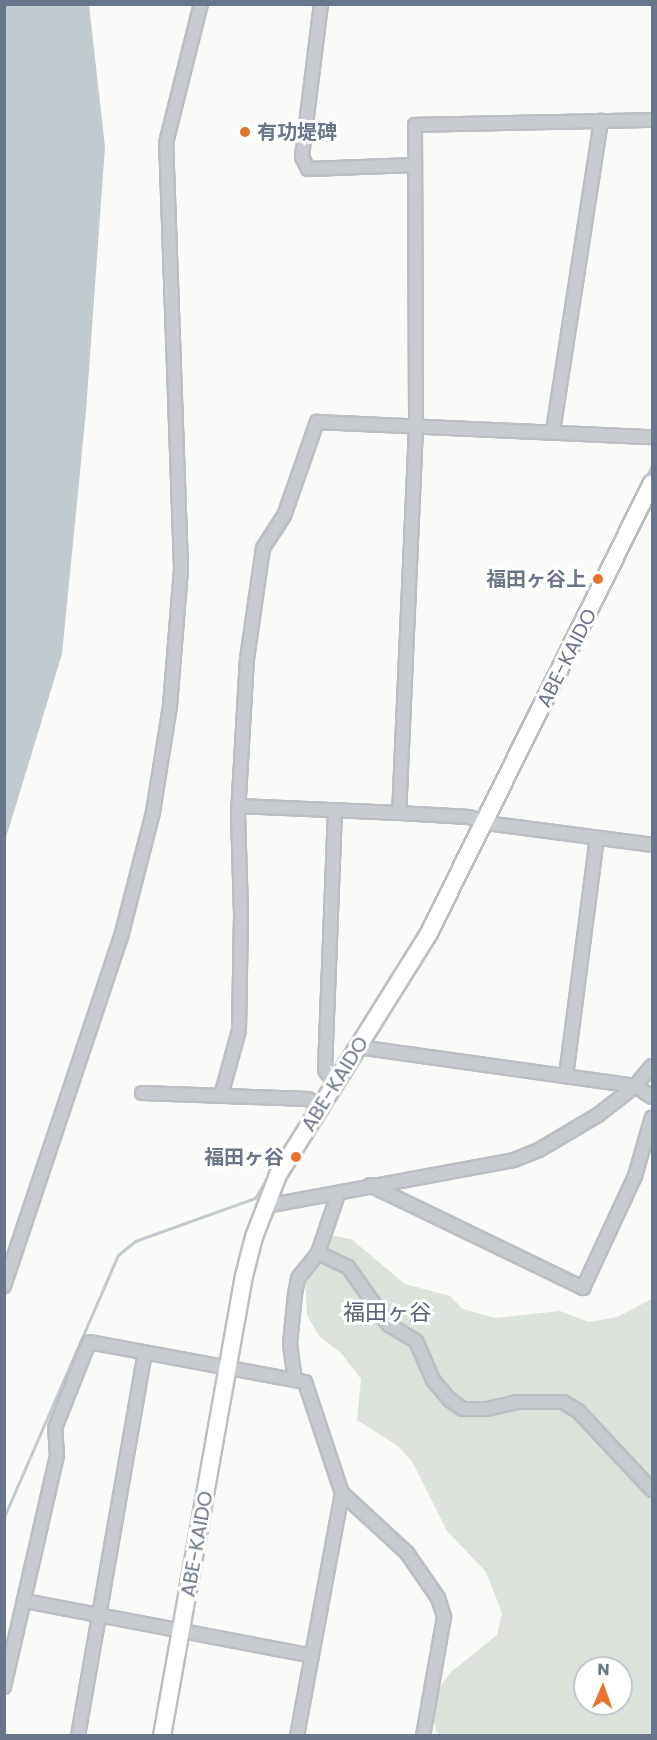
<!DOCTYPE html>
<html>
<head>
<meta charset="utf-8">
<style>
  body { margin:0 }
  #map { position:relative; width:657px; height:1740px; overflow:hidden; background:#fafaf8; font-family:Poppins,"Noto Sans JP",sans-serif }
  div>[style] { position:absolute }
  .green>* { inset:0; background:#dbe2d9 }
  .water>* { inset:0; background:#c1cacf }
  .stream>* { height:3px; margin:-1.5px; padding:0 1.5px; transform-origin:1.5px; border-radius:1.5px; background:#c1cacf }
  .roads { filter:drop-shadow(2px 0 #bbbec3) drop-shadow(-2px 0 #bbbec3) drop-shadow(0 2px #bbbec3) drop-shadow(0 -2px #bbbec3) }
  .minor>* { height:12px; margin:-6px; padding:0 6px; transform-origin:6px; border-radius:6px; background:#c8cbcf }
  .major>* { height:16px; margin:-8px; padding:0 8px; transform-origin:8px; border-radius:8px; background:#fff }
  .dots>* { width:16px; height:16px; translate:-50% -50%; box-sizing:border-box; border:3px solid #fff; border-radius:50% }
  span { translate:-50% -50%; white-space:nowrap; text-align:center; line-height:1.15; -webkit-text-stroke:6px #fff; paint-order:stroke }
  .poi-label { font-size:20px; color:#697689; font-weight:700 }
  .left { translate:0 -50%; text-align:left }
  .right { translate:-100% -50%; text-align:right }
  .street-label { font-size:20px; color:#697689 }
  .quarter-label { font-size:22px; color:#57606e }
  .frame { position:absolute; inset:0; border:6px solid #697689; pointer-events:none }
  .north { position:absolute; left:573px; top:1656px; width:60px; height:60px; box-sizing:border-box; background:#fff; border:2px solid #c3c8d0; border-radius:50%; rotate:2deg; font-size:16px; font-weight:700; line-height:24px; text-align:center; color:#697689 }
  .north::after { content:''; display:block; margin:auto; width:21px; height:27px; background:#e6742c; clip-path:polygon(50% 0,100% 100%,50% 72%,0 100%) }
</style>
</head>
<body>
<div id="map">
  <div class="green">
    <div style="clip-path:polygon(evenodd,329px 1235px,351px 1239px,405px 1284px,450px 1296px,463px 1309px,495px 1318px,560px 1311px,589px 1322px,617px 1317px,652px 1299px,652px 1735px,437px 1735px,433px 1716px,438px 1689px,451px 1672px,497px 1635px,502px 1613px,486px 1572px,447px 1531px,413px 1463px,398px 1446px,357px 1420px,361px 1379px,341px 1353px,319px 1336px,307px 1315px,305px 1274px,313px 1245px,329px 1235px,585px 1668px,621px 1668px,621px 1704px,585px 1704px,585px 1668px)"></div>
  </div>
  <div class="water">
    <div style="clip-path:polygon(5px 4px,89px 5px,105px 147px,86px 411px,62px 654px,5px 841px)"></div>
  </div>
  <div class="stream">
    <div style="left:645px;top:480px;width:17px;rotate:-65deg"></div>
    <div style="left:316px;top:1099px;width:14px;rotate:-60deg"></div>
    <div style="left:303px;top:1119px;width:17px;rotate:-59deg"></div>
    <div style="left:4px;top:1517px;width:286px;rotate:-66.5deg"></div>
    <div style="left:118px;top:1255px;width:22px;rotate:-39deg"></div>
    <div style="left:135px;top:1241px;width:127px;rotate:-19.7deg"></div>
    <div style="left:255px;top:1198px;width:31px;rotate:-59deg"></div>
  </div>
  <div class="roads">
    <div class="minor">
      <div style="left:321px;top:4px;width:154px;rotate:97.1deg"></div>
      <div style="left:302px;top:157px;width:13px;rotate:63deg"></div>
      <div style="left:308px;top:169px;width:107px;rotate:-2.1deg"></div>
      <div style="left:652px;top:120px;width:237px;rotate:178.8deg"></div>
      <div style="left:415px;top:125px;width:302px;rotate:89.8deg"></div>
      <div style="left:416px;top:427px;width:386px;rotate:92.5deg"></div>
      <div style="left:399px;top:813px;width:70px;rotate:3.3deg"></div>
      <div style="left:469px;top:817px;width:18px;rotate:19deg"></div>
      <div style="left:486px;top:823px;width:167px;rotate:7.5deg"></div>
      <div style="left:553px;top:431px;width:314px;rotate:-81.2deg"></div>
      <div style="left:238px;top:806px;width:161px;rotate:2.5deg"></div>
      <div style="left:358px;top:1047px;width:280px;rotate:8deg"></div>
      <div style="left:635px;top:1086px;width:20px;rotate:33deg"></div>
      <div style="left:566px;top:1076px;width:240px;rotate:-82.6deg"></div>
      <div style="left:335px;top:1084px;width:17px;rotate:-126deg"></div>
      <div style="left:325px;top:1070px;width:260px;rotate:-87.8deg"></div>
      <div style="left:142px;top:1093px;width:166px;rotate:2.1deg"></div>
      <div style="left:308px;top:1099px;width:15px;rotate:32deg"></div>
      <div style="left:221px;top:1096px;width:68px;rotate:-74.7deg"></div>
      <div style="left:239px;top:1030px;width:116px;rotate:-89deg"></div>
      <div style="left:241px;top:914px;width:100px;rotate:-91.7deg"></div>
      <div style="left:238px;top:814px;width:155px;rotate:-86.7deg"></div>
      <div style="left:247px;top:659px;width:112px;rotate:-81.8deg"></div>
      <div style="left:263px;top:548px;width:38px;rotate:-57deg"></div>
      <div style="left:284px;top:516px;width:100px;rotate:-70.7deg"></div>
      <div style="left:317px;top:422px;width:335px;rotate:2.6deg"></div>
      <div style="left:370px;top:1185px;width:237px;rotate:25.8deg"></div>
      <div style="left:583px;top:1288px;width:123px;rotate:-65.1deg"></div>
      <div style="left:635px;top:1176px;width:61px;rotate:-73.9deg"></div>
      <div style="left:266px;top:1206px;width:252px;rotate:-10.5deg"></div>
      <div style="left:514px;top:1160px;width:27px;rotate:-22deg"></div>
      <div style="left:539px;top:1150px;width:69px;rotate:-30.7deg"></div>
      <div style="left:598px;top:1115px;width:47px;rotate:-38.1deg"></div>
      <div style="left:635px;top:1086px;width:26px;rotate:-50deg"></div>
      <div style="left:318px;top:1253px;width:33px;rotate:25deg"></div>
      <div style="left:348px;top:1267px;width:71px;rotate:54.7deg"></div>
      <div style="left:389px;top:1325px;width:31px;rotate:31deg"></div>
      <div style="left:416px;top:1341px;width:43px;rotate:66.4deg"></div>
      <div style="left:433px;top:1380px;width:26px;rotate:50deg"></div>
      <div style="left:450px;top:1400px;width:16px;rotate:35deg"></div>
      <div style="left:463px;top:1409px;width:24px"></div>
      <div style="left:487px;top:1409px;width:31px;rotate:-13deg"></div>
      <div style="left:517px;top:1402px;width:46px"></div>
      <div style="left:563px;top:1402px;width:17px;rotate:31deg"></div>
      <div style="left:578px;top:1411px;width:108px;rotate:46.9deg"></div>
      <div style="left:4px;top:1286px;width:368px;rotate:-71.5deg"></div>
      <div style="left:121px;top:937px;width:129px;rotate:-75.6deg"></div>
      <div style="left:153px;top:812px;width:107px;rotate:-80.9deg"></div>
      <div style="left:170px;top:706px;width:138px;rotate:-85.4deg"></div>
      <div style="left:181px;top:568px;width:425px;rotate:-92deg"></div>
      <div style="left:166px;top:143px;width:143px;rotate:-75.9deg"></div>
      <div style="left:295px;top:1380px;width:36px;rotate:-98deg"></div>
      <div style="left:290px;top:1344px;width:50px;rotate:-84.3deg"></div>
      <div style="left:295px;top:1294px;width:16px;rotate:-79deg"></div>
      <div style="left:298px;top:1278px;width:32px;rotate:-51deg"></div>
      <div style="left:318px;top:1253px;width:62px;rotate:-71.3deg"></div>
      <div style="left:25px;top:1601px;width:292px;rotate:10.8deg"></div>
      <div style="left:4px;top:1687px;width:238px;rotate:-77.1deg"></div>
      <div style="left:57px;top:1455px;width:27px;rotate:-94deg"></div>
      <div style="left:55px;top:1428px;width:92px;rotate:-68.4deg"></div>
      <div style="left:89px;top:1342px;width:220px;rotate:10.5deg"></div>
      <div style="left:305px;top:1382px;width:117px;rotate:71.6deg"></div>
      <div style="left:342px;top:1493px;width:88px;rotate:42.7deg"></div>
      <div style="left:407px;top:1553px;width:55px;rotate:55.4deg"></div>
      <div style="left:438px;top:1598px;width:20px;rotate:72deg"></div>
      <div style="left:444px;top:1617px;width:121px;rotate:100deg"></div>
      <div style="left:78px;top:1736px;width:389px;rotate:-80.1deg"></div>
      <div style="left:297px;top:1736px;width:247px;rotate:-79.5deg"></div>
    </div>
    <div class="major">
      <div style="left:162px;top:1736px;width:467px;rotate:-79.9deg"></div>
      <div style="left:244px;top:1276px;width:40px;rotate:-75.6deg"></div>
      <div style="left:254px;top:1237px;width:66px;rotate:-68.8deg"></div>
      <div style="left:278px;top:1175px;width:285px;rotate:-58deg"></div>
      <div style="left:429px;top:933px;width:502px;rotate:-63.64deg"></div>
    </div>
  </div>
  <div class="dots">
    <div style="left:245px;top:132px;background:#e6742c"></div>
    <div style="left:598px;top:579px;background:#e6742c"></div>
    <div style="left:296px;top:1157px;background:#e6742c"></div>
  </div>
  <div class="poi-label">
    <span class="left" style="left:257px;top:132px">有功堤碑</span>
    <span class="right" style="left:586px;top:579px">福田ヶ谷上</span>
    <span class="right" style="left:284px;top:1157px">福田ヶ谷</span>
  </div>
  <div class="street-label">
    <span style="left:567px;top:658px;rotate:-63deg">ABE-KAIDO</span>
    <span style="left:335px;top:1084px;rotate:-58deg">ABE-KAIDO</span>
    <span style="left:197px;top:1544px;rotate:-80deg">ABE-KAIDO</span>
  </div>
  <div class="quarter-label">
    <span style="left:387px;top:1313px">福田ヶ谷</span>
  </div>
  <div class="frame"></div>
  <div class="north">N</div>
</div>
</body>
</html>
